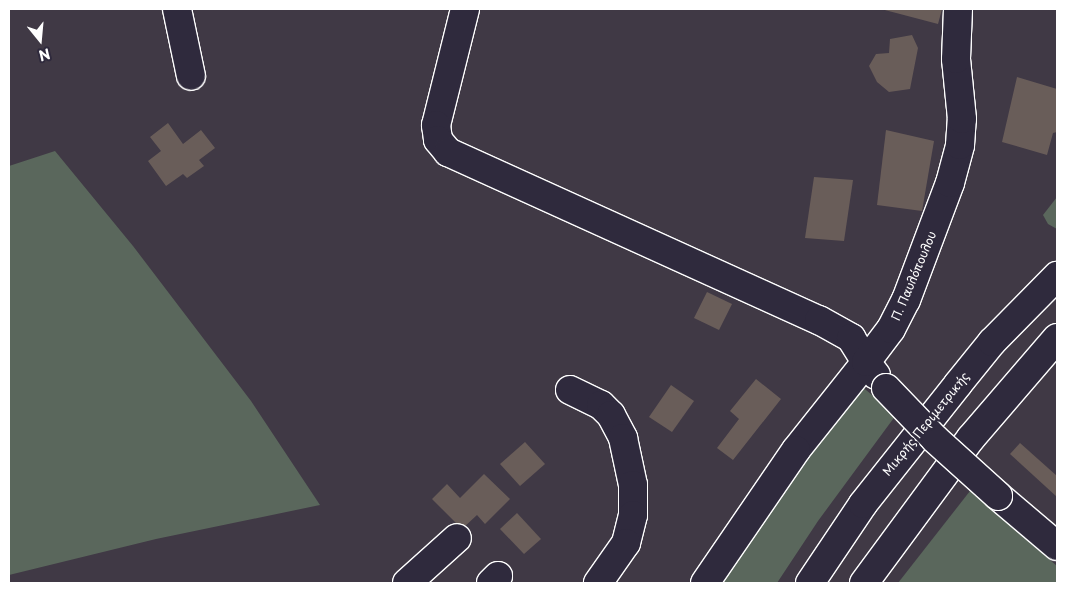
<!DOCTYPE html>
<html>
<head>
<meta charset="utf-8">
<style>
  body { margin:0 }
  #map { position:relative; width:1066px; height:592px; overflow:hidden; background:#403945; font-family:"Playpen Sans",sans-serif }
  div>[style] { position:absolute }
  .green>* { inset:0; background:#5a675c }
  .building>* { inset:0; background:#695d59 }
  .roads { filter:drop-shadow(1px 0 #fff) drop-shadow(-1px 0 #fff) drop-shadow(0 1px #fff) drop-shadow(0 -1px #fff) }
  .street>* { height:28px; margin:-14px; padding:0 14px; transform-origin:14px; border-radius:14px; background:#2f2a3d }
  .primary>* { height:28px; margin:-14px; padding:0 14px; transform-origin:14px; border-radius:14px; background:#2f2a3d }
  .bridges { filter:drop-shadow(1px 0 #fff) drop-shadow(-1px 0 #fff) drop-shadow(0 1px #fff) drop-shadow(0 -1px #fff) }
  .street-bridge>* { height:28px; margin:-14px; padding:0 14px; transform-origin:14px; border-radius:14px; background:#2f2a3d }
  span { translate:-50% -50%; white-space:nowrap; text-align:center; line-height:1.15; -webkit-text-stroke:4.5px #2f2a3d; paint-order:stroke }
  .street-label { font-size:12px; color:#fff }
  .frame { position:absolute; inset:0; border:10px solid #fff; pointer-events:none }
  .north { position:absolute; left:15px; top:15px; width:50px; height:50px; -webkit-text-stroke:4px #2f2a3d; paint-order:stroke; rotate:163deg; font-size:14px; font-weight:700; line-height:20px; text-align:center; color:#fff }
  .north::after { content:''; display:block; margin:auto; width:18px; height:22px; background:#fff; clip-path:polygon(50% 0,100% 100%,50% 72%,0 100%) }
</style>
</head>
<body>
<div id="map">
  <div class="green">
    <div style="clip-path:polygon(55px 151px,133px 246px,251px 401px,320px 505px,156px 539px,9px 575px,9px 166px)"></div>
    <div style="clip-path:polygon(1057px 197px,1057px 229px,1048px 224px,1043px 215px)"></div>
    <div style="clip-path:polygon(860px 385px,896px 415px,818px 521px,777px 583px,719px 583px,792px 477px)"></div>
    <div style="clip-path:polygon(970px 491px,1057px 566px,1057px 583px,898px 583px)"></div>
  </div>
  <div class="building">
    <div style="clip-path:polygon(881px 9px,942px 9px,938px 24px)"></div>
    <div style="clip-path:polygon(912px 35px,918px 48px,910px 89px,889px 92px,877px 82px,869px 66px,876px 54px,889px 53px,890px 39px)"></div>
    <div style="clip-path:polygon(1017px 77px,1057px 89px,1057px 132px,1053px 133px,1047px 155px,1002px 142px)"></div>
    <div style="clip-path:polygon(168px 123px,183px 144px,201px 130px,215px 148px,199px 160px,204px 166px,187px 178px,183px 174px,166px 186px,148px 161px,161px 151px,150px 137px)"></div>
    <div style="clip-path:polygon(886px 130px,934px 141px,922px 211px,877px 205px)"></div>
    <div style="clip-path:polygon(814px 177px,853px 180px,844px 241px,805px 238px)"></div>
    <div style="clip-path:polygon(707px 292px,732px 304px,719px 330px,694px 318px)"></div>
    <div style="clip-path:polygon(756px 379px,781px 399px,733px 460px,717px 448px,739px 419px,730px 411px)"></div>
    <div style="clip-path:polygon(671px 385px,694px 401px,672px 432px,649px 417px)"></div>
    <div style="clip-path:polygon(525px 442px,545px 464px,520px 486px,500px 464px)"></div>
    <div style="clip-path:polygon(1020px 443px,1057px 476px,1057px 497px,1010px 454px)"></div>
    <div style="clip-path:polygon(484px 474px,510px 499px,485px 524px,477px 515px,462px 529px,432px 499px,447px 484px,460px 498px)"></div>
    <div style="clip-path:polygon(517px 513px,541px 539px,524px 554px,500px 529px)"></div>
  </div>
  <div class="roads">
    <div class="street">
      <div style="left:177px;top:9px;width:68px;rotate:78.2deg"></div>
      <div style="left:465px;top:9px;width:120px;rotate:104deg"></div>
      <div style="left:436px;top:125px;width:15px;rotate:82deg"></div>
      <div style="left:438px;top:140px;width:16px;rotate:50deg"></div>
      <div style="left:448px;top:152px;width:407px;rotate:24.4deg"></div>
      <div style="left:819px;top:320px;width:37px;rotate:29deg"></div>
      <div style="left:851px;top:338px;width:28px;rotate:58deg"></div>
      <div style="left:866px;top:362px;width:112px;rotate:128.5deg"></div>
      <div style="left:796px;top:450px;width:161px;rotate:124.4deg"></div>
      <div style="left:876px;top:375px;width:16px;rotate:-128deg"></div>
      <div style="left:866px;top:362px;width:41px;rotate:-52.9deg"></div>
      <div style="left:891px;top:329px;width:33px;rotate:-63deg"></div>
      <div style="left:906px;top:300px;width:125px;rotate:-69.4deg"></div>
      <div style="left:950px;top:183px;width:39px;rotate:-75deg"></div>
      <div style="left:960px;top:145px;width:26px;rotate:-86deg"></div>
      <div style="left:962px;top:119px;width:60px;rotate:-95.7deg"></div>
      <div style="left:956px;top:59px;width:50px;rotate:-87.7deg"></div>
      <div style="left:570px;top:390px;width:34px;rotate:26deg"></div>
      <div style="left:601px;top:405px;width:14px;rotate:45deg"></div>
      <div style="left:611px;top:415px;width:26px;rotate:62deg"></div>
      <div style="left:623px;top:438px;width:48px;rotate:78deg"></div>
      <div style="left:633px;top:485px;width:30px;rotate:90deg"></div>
      <div style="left:633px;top:515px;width:29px;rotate:104deg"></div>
      <div style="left:626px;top:543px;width:49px;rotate:125deg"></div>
      <div style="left:998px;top:496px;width:77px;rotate:40.3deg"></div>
      <div style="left:407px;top:583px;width:67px;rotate:-42deg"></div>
      <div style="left:491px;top:583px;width:10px;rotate:-45deg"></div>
    </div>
    <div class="primary">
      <div style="left:810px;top:583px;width:95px;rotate:-56.1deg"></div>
      <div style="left:863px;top:504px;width:153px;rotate:-51.6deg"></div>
      <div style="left:958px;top:384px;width:54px;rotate:-51deg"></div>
      <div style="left:992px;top:342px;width:93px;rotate:-45.4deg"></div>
      <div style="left:864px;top:583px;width:180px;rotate:-53.6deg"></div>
      <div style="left:971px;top:438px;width:132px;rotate:-49.3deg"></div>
    </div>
  </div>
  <div class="bridges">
    <div class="street-bridge">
      <div style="left:886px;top:388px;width:71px;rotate:46.1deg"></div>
      <div style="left:935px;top:439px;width:85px;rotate:42.1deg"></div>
    </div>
  </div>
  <div class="street-label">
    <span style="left:914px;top:276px;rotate:-67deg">Π. Παυλόπουλου</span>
    <span style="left:926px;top:424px;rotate:-51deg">Μικρής Περιμετρικής</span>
  </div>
  <div class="frame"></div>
  <div class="north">N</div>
</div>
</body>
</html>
